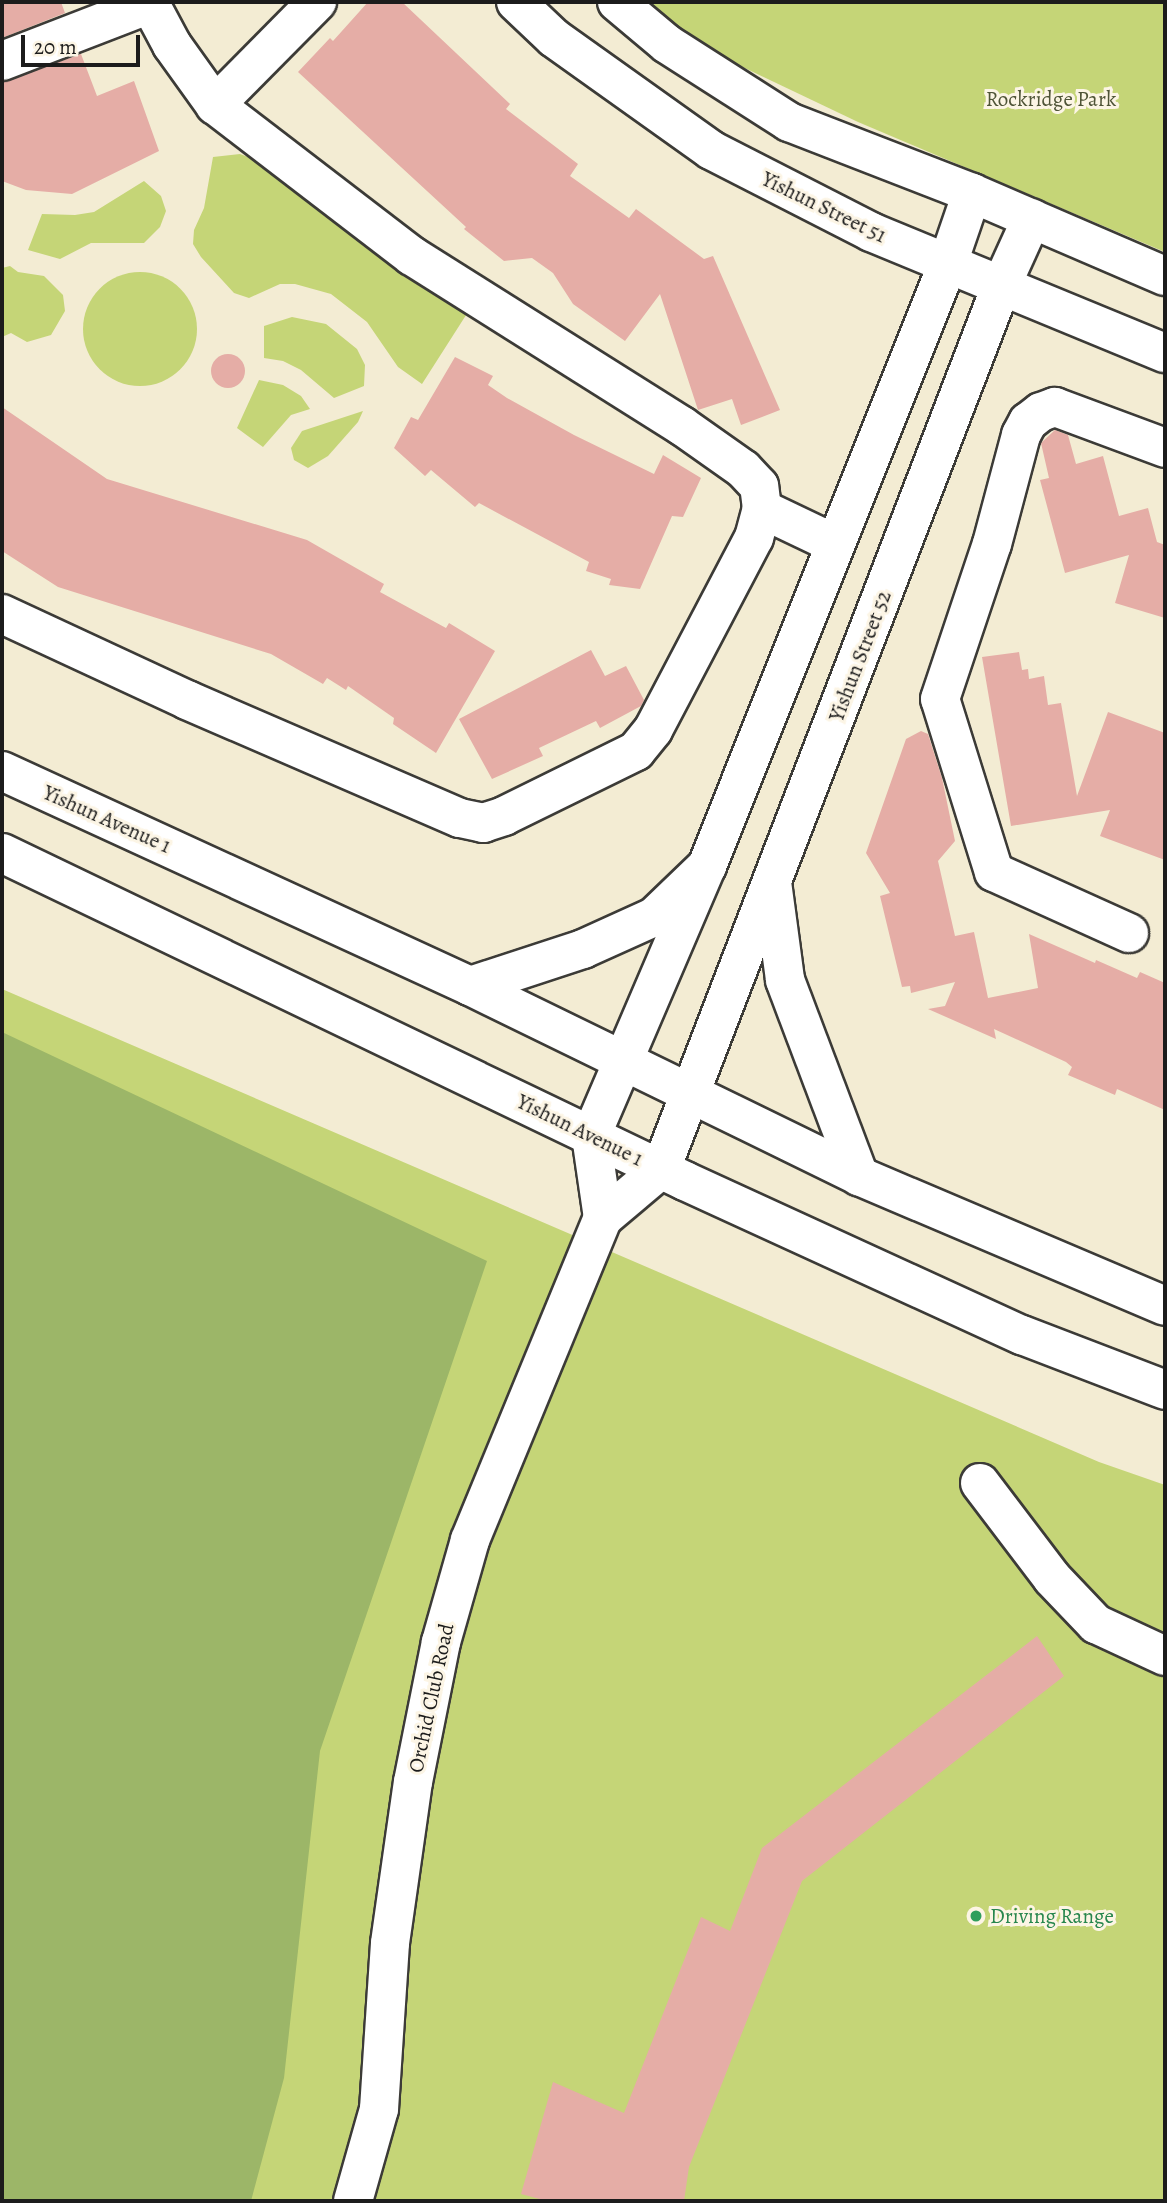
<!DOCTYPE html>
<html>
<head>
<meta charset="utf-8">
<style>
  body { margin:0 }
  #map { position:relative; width:1167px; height:2203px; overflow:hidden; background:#f3ecd3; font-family:Alegreya,serif }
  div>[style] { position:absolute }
  .green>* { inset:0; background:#c5d577 }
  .round { border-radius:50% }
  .forest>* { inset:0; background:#9cb668 }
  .building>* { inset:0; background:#e5ada6 }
  .roads { filter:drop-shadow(2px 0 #3c3b37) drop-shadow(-2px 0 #3c3b37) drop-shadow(0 2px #3c3b37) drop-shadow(0 -2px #3c3b37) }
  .minor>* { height:38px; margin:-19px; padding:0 19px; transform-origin:19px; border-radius:19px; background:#fff }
  .major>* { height:38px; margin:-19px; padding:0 19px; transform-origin:19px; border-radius:19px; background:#fff }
  .dots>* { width:19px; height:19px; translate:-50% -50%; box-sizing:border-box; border:4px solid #fcf5e5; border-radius:50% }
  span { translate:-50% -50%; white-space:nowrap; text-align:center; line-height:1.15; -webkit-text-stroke:6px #fcf5e5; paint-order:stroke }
  .park-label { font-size:21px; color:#4f5437 }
  .street-label { font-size:21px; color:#1c1c1c }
  .leisure-label { font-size:21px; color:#27864d }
  .left { translate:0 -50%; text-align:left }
  .frame { position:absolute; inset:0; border:4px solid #1c1c1c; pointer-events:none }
  .scale { position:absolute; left:21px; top:35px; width:119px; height:32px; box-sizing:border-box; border:4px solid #1c1c1c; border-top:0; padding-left:9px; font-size:21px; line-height:24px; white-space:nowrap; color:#1c1c1c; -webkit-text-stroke:5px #fcf5e5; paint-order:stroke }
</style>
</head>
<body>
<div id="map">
  <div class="green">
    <div style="clip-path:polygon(640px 2px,1165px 2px,1165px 252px,858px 122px,726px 59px)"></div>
    <div style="clip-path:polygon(240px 154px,259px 161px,468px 312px,422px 384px,398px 367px,367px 322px,331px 294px,295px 284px,280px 284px,249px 298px,234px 293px,201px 257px,193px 244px,194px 230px,204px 208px,213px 157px)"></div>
    <div style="clip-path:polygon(144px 181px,161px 196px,166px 211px,160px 227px,144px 243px,91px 243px,60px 259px,28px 250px,42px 214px,75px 215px,94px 212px)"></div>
    <div style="clip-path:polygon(10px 266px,18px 272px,44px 276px,63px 295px,65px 311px,51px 335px,27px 342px,11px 333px,2px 337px,2px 268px)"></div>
    <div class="round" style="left:83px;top:272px;width:114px;height:114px"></div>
    <div style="clip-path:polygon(292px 317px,326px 324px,357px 349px,365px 365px,364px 386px,334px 398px,301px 370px,283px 361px,264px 358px,264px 326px)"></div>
    <div style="clip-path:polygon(259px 380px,283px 385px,301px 396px,310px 409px,291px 415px,263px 447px,237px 428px)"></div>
    <div style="clip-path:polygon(363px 411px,358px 422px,328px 456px,308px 468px,294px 460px,291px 448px,302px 431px)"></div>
    <div style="clip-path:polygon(2px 989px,1099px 1462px,1165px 1485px,1165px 2201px,2px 2201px)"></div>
  </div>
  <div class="forest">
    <div style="clip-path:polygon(2px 1032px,487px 1261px,320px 1751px,284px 2078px,251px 2201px,2px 2201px)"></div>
  </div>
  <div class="building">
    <div style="clip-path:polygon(2px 2px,61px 2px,65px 13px,2px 38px)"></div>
    <div style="clip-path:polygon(368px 2px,402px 2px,510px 104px,506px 109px,578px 164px,570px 176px,629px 218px,636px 209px,704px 259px,713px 256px,780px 410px,741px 425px,732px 399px,698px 410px,660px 294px,625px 341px,573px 304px,553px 273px,532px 258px,504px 261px,464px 229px,466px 227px,298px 72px,330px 38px,333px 41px)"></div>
    <div style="clip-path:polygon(81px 54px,97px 96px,134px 81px,159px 151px,72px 194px,26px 190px,2px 181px,2px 82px)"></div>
    <div class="round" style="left:211px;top:354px;width:34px;height:34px"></div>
    <div style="clip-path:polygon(455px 357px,493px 376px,488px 385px,507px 398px,574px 435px,654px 474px,663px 455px,701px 478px,683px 517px,672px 516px,640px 589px,609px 585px,611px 579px,586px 571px,589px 562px,479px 503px,475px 507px,431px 470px,425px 476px,394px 448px,411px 417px,418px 420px)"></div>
    <div style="clip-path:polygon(2px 407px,107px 479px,307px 540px,384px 584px,380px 592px,446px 628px,449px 623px,495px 651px,436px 753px,393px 724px,394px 718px,348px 686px,346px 690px,327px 678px,323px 684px,271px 654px,58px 587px,2px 551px)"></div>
    <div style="clip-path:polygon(1055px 430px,1068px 435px,1076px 464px,1103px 456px,1119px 516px,1148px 508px,1157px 542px,1165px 545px,1165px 618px,1115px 603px,1129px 555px,1065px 573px,1040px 480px,1049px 478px,1041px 443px)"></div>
    <div style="clip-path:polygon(591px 650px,605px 676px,626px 666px,644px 700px,641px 706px,600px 728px,596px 721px,539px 748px,543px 756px,492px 779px,459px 719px)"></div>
    <div style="clip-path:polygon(1019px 652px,1022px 670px,1028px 669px,1029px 679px,1044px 676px,1048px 705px,1061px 703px,1077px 796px,1108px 712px,1165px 733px,1165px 860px,1100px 836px,1110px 810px,1011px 826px,982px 657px)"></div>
    <div style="clip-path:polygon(921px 731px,928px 734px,942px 778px,955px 841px,938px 861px,955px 936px,974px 932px,988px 998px,1038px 988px,1029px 934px,1095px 963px,1096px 960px,1137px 978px,1140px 972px,1165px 983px,1165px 1110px,1117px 1089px,1115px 1095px,1068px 1075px,1072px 1067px,1066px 1062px,994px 1029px,996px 1039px,928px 1009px,945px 1006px,955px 982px,911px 993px,910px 986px,902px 987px,880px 896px,890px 893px,866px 853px,906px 739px)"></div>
    <div style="clip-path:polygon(1037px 1636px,1064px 1676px,802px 1881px,689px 2167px,684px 2201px,547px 2201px,521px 2194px,553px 2082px,624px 2113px,701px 1917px,730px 1931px,762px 1848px)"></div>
  </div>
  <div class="roads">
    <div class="minor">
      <div style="left:516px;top:2px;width:52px;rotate:43.5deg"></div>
      <div style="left:554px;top:38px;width:193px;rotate:35.5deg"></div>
      <div style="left:711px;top:150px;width:180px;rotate:27.1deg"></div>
      <div style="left:871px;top:232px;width:318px;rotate:22.4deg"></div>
      <div style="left:617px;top:2px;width:65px;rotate:40deg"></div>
      <div style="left:667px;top:44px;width:145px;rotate:32.6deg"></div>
      <div style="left:789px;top:122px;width:196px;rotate:21.2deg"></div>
      <div style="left:972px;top:193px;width:210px;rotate:23.3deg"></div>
      <div style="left:2px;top:61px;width:159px;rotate:-21.1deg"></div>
      <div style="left:215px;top:105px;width:145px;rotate:-45.3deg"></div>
      <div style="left:762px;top:509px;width:81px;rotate:25.6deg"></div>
      <div style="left:2px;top:614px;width:204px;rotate:24.9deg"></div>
      <div style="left:187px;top:700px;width:297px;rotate:23.4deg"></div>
      <div style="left:460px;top:818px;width:24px;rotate:12deg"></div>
      <div style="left:483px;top:823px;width:22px;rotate:-18deg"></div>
      <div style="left:504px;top:816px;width:147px;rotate:-26.2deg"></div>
      <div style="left:636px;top:751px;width:27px;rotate:-51deg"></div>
      <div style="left:653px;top:730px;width:217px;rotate:-62.3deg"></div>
      <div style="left:754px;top:538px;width:30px;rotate:-75deg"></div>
      <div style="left:762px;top:509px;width:23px;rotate:-97deg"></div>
      <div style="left:759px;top:486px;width:23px;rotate:-133deg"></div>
      <div style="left:743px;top:469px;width:75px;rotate:-144.8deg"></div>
      <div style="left:682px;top:426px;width:319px;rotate:-147.8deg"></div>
      <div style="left:412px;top:256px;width:248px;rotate:-142.5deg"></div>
      <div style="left:215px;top:105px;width:74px;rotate:-125.6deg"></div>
      <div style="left:172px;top:45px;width:49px;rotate:-118.1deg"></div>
      <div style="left:1129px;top:933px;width:148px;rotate:-155.7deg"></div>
      <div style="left:994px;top:872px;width:181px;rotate:-107.3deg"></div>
      <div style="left:940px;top:699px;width:163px;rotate:-71.5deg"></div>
      <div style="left:992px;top:544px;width:113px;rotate:-75.1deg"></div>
      <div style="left:1021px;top:435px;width:15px;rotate:-62deg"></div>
      <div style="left:1028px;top:422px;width:16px;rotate:-38deg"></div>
      <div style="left:1041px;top:412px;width:15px;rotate:-20deg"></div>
      <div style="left:1055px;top:407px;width:117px;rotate:20.4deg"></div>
      <div style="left:603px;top:1218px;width:83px;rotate:-98.3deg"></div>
      <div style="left:591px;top:1136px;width:294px;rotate:-66.8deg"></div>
      <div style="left:707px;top:866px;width:649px;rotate:-68.21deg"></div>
      <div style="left:948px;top:263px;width:74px;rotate:-71.1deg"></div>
      <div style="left:980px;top:1483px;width:119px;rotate:52.8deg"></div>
      <div style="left:1052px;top:1578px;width:64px;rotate:46.3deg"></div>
      <div style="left:1096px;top:1624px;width:76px;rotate:24.9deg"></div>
      <div style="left:353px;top:2201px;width:96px;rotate:-74.2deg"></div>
      <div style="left:379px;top:2109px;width:166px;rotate:-86.2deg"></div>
      <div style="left:390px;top:1943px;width:163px;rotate:-81.9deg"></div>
      <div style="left:413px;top:1782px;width:143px;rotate:-78.7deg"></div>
      <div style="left:441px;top:1642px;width:106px;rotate:-74.1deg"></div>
      <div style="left:470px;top:1540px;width:348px;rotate:-67.6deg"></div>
      <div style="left:603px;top:1218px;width:76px;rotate:-40.2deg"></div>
      <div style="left:661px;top:1169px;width:948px;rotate:-68.93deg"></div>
      <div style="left:1002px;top:284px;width:72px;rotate:-65.6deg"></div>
    </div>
    <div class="major">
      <div style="left:2px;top:771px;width:515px;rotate:24.67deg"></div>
      <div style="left:470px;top:986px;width:433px;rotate:26deg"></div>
      <div style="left:859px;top:1176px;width:332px;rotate:23deg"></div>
      <div style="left:2px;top:853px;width:758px;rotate:25.65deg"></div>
      <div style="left:685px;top:1181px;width:371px;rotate:24.6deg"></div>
      <div style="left:1022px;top:1335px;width:153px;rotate:21deg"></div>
      <div style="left:772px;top:882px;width:99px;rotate:82.4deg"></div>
      <div style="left:785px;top:980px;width:210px;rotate:69.3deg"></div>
      <div style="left:470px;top:986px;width:119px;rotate:-18.1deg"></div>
      <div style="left:583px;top:949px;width:78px;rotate:-24.3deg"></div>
      <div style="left:654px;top:917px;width:74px;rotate:-43.9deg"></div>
    </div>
  </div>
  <div class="dots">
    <div style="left:976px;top:1916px;background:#2e9e5b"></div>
  </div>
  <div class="park-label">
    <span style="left:1051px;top:99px">Rockridge Park</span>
  </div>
  <div class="street-label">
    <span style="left:824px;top:207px;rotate:26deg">Yishun Street 51</span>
    <span style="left:860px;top:656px;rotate:-69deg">Yishun Street 52</span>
    <span style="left:107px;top:819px;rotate:24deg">Yishun Avenue 1</span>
    <span style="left:580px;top:1130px;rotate:26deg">Yishun Avenue 1</span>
    <span style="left:431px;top:1698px;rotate:-78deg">Orchid Club Road</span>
  </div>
  <div class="leisure-label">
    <span class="left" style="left:990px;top:1916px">Driving Range</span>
  </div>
  <div class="frame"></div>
  <div class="scale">20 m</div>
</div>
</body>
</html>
